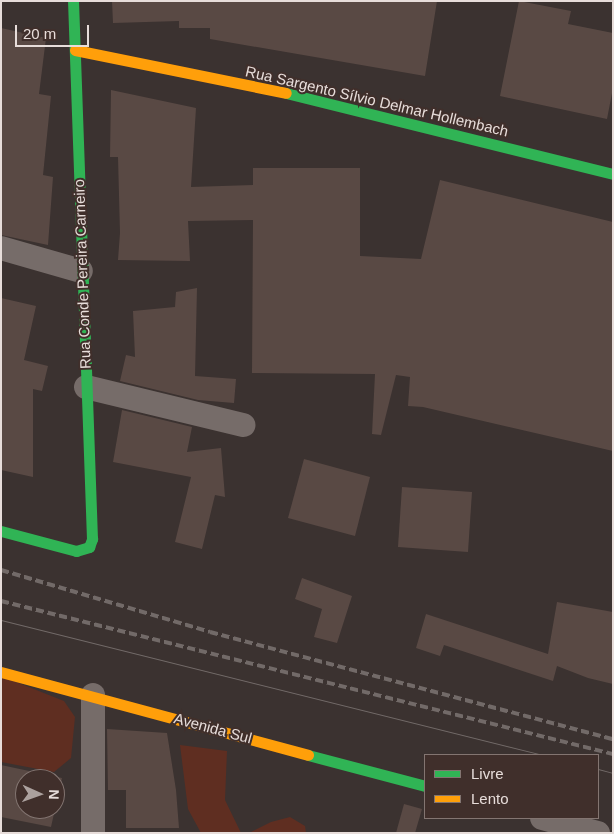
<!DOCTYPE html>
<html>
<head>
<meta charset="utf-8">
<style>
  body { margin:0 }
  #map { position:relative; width:614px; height:834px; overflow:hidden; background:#3b3230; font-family:Helvetica,sans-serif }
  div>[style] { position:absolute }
  .green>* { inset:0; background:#5f2e21 }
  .building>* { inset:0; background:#594944 }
  .street>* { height:24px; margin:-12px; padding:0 12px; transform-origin:12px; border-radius:12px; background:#766c69 }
  .fast>* { height:11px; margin:-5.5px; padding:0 5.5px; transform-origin:5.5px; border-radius:5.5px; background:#30b455 }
  .slow>* { height:11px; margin:-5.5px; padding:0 5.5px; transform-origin:5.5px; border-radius:5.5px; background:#ff9f0a }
  .tram>* { height:1px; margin:-0.5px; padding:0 0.5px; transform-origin:0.5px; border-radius:0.5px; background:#726a68 }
  .rail>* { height:4px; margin-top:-2px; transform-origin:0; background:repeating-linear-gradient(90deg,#726a68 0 8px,transparent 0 12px) }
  span { translate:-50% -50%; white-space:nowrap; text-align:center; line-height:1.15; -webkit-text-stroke:4px #402f2b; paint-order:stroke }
  .street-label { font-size:15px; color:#e7ddda }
  .frame { position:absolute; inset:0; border:2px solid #e7ddda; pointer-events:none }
  .legend { position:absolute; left:424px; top:754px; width:175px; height:65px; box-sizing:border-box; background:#402f2b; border:1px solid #837571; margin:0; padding:6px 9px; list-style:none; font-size:15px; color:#e7ddda }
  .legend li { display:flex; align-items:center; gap:10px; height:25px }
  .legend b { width:25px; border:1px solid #837571 }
  .north { position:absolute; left:15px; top:769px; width:50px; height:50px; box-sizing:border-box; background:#402f2b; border:1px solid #837571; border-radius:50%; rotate:92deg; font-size:14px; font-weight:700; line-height:20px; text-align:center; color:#e7ddda }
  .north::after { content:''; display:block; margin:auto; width:18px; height:22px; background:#aba19e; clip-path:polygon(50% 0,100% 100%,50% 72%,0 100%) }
  .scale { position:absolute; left:15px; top:25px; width:74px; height:22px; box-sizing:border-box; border:2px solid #e7ddda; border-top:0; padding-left:6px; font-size:15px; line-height:18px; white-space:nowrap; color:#e7ddda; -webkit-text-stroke:4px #402f2b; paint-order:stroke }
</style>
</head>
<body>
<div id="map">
  <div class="green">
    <div style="clip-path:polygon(1px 676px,64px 701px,75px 717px,71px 758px,54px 772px,1px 762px)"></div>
    <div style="clip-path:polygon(180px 745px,227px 751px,225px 800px,241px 833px,201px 833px,188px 809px)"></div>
    <div style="clip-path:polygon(290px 817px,305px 826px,306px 833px,249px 833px,271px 822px)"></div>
  </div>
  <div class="building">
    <div style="clip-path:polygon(112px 1px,437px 1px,425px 76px,210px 39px,210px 28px,179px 28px,179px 21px,113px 23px)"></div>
    <div style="clip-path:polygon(519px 1px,571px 11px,568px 24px,613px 33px,613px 88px,607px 119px,500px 96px)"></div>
    <div style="clip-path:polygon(1px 28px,46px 38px,39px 94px,51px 96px,43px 175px,53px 177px,48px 245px,1px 235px)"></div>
    <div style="clip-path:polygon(111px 90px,196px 108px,191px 187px,253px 185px,253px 168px,360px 168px,360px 256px,421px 259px,440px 180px,613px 222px,613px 451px,423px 407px,408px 406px,410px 377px,396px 375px,381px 435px,372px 434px,375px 374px,252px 373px,253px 220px,188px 221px,190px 261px,118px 260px,120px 233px,118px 157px,110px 157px)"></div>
    <div style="clip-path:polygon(197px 288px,195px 376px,236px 379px,234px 403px,198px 400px,120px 381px,126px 355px,135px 357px,133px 311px,175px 307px,176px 292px)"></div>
    <div style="clip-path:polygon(1px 298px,36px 306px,24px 360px,48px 366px,42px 391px,33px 389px,33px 477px,1px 470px)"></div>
    <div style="clip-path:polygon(122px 410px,192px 427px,187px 452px,221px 448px,225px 497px,215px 495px,202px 549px,175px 542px,191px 477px,113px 462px)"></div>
    <div style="clip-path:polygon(304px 459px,370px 477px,355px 536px,288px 518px)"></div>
    <div style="clip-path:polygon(402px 487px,472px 492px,468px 552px,398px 547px)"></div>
    <div style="clip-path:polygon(302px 578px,352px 596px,337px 643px,314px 637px,322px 609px,295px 599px)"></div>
    <div style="clip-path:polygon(557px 602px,613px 612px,613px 684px,588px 678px,557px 666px,553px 681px,444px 645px,440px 656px,416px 648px,426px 614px,548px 654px)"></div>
    <div style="clip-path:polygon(107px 729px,167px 733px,176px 790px,179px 828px,126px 828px,126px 790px,108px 790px)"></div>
    <div style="clip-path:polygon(evenodd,1px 765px,62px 778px,51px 827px,1px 817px,1px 765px,25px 779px,55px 779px,55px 809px,25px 809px,25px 779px)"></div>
    <div style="clip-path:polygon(404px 804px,422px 809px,415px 833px,396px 833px)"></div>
  </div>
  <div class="street">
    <div style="left:1px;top:248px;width:83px;rotate:16deg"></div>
    <div style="left:86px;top:387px;width:162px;rotate:13.6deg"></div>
    <div style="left:93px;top:695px;width:138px;rotate:90deg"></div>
    <div style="left:542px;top:818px;width:58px;rotate:15deg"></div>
  </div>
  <div class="fast">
    <div style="left:286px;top:93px;width:337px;rotate:13.9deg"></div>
    <div style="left:1px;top:531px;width:78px;rotate:14.9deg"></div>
    <div style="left:76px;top:551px;width:14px;rotate:-17deg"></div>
    <div style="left:89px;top:547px;width:9px;rotate:-69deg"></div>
    <div style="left:92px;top:539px;width:538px;rotate:-92.02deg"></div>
    <div style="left:308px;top:755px;width:121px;rotate:14.8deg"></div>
  </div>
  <div class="slow">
    <div style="left:75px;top:50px;width:215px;rotate:11.5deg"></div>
    <div style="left:1px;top:672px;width:318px;rotate:15.1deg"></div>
  </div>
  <div class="tram">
    <div style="left:1px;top:620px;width:559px;rotate:13.99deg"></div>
    <div style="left:598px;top:769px;width:16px;rotate:15deg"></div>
  </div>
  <div class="rail">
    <div style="left:1px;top:570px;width:218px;rotate:16.5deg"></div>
    <div style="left:210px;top:632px;width:417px;rotate:14.9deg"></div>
    <div style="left:1px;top:601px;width:631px;rotate:14.04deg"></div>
  </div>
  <div class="street-label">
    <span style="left:377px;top:101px;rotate:13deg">Rua Sargento Sílvio Delmar Hollembach</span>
    <span style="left:82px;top:274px;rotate:-92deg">Rua Conde Pereira Carneiro</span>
    <span style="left:213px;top:728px;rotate:15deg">Avenida Sul</span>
  </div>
  <div class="frame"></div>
  <ul class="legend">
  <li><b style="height:6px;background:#30b455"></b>Livre</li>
  <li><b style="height:6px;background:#ff9f0a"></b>Lento</li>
  </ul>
  <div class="north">N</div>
  <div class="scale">20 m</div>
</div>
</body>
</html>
